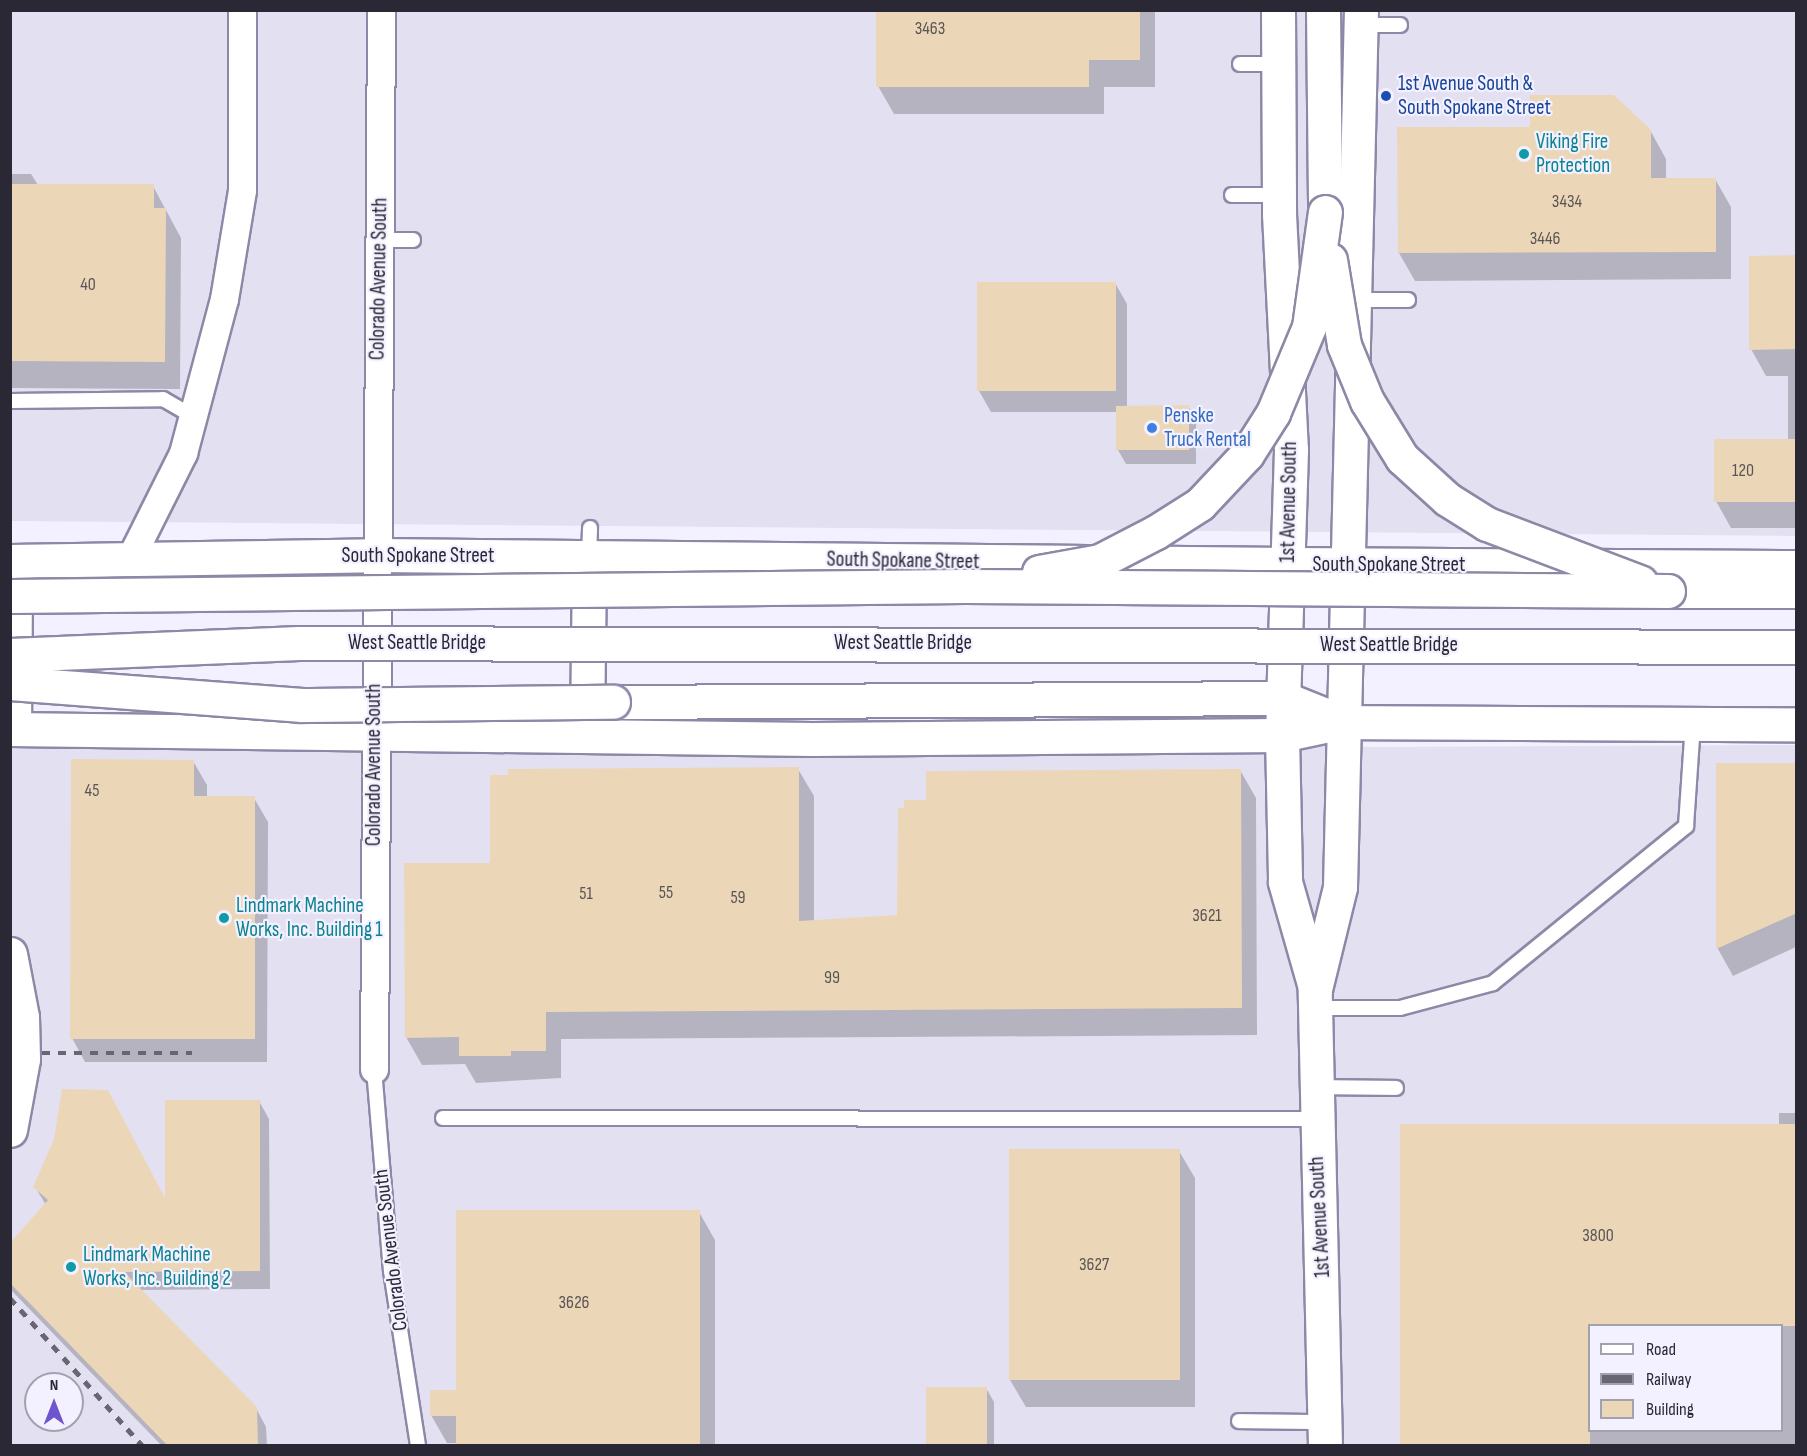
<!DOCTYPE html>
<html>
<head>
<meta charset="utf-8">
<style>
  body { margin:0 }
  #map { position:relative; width:1807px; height:1456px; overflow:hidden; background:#f3f1ff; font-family:"Sofia Sans Condensed",sans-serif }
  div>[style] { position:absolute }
  .built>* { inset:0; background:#e3e0f1 }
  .shadow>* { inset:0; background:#0003 }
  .building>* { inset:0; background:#ebd7b8 }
  .roads { filter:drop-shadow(2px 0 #8e88a7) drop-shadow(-2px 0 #8e88a7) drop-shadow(0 2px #8e88a7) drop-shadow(0 -2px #8e88a7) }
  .lane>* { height:14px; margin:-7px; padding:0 7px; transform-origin:7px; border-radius:7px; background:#fff }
  .street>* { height:27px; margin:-13.5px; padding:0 13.5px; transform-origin:13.5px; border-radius:13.5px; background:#fff }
  .secondary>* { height:33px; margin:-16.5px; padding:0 16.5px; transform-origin:16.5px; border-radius:16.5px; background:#fff }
  .primary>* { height:33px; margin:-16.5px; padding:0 16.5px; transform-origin:16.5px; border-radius:16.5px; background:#fff }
  .highway>* { height:33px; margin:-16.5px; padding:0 16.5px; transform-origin:16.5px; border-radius:16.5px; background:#fff }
  .rail>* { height:4.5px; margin-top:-2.25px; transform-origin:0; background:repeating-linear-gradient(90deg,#686673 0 8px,transparent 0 16px) }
  .bridges { filter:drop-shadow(2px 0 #8e88a7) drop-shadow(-2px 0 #8e88a7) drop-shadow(0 2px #8e88a7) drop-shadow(0 -2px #8e88a7) }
  .highway-bridge>* { height:33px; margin:-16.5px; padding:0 16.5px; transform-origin:16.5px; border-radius:16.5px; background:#fff }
  .dots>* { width:16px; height:16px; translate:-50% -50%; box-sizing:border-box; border:3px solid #f3f1ff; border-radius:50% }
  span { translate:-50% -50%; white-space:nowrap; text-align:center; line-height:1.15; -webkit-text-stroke:4.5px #f3f1ff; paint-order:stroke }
  .number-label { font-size:18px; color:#5b5456 }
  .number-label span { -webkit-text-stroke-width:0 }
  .transit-label { font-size:21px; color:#164399 }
  .left { translate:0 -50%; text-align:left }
  .culture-label { font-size:21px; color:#0d838f }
  .street-label { font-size:21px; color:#2b2835 }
  .shop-label { font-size:21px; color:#366cbe }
  .frame { position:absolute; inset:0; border:12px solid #2b2835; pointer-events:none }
  .legend { position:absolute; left:1588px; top:1324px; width:195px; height:108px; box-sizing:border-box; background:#f3f1ff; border:2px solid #a3a1ae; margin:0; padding:8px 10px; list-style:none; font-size:18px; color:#2b2835 }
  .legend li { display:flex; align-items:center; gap:12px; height:30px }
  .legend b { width:30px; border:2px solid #a3a1ae }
  .north { position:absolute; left:24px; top:1372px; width:60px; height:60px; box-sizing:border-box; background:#f3f1ff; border:2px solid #a3a1ae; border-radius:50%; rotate:0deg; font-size:16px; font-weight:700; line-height:24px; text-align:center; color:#2b2835 }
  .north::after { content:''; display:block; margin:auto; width:21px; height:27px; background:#7054ce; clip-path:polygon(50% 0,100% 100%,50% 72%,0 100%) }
</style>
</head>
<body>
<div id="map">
  <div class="built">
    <div style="clip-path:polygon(11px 11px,1796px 11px,1796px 536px,11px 521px)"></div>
    <div style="clip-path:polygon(evenodd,11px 726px,1379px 747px,1796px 745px,1796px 1445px,11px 1446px,11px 726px,1590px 1326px,1782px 1326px,1782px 1430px,1590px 1430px,1590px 1326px,11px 726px,36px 1384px,72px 1384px,72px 1420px,36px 1420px,36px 1384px)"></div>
  </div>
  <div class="shadow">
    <div style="clip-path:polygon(878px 10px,1155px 10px,1155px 87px,1104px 87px,1104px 114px,894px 114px,878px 86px)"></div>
    <div style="clip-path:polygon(1532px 128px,1650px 130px,1666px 159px,1666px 179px,1715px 179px,1731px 207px,1731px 279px,1415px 281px,1399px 253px,1399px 129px)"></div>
    <div style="clip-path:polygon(10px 174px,31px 174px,38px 185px,153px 186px,181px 238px,180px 389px,10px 388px)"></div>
    <div style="clip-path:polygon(1796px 257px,1796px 528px,1731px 528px,1716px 501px,1788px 441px,1788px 376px,1766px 376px,1751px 349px)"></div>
    <div style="clip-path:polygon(1115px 283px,1127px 304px,1127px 407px,1188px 406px,1196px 420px,1196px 464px,1126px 464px,1118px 450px,1117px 412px,991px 412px,979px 391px)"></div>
    <div style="clip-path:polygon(193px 761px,207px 785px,207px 798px,254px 798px,268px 822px,267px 1062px,85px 1062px,72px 1038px)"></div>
    <div style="clip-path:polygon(1718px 764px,1796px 764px,1796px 947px,1733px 976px,1718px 949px)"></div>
    <div style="clip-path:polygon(798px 769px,814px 796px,814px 922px,899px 916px,927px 802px,1240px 770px,1256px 798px,1257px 1035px,561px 1039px,561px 1078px,476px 1083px,465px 1064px,422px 1065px,406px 1037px,492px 864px)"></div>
    <div style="clip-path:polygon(259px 1101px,269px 1119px,270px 1289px,139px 1290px,256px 1408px,266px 1427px,267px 1446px,162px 1446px,10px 1289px,10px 1245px,46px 1205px,35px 1187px,167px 1203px)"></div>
    <div style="clip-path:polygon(evenodd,1779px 1113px,1796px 1113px,1796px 1446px,1401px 1446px,1779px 1126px,1779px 1113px,1590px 1326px,1782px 1326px,1782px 1430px,1590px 1430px,1590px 1326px)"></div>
    <div style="clip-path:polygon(1179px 1151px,1195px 1178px,1195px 1407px,1026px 1407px,1010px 1380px)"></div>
    <div style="clip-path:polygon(699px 1212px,715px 1240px,715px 1446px,447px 1443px,431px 1415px)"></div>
    <div style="clip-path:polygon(986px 1388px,994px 1402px,994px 1446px,927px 1446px)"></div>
  </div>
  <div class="building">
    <div style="clip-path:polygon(876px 10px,1140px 10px,1140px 60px,1089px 60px,1089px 87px,876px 87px)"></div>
    <div style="clip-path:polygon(1530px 95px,1614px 95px,1651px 130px,1651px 178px,1716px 178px,1716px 252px,1398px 253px,1397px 127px,1530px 127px)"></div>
    <div style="clip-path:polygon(10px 184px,154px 184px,154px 208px,166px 208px,165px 362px,10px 361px)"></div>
    <div style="clip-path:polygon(1797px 255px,1797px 349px,1749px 350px,1749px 256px)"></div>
    <div style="clip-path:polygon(977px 282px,1116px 282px,1116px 391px,977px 391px)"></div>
    <div style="clip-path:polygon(1189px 405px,1189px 450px,1116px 450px,1116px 406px)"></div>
    <div style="clip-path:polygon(1714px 439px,1797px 439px,1797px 502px,1714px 502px)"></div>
    <div style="clip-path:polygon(71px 759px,194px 760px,194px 796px,255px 796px,255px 1039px,70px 1039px)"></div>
    <div style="clip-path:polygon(1716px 763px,1797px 763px,1797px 913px,1716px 949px)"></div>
    <div style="clip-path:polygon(799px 767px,799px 921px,897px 915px,898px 808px,904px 808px,904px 800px,926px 800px,926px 771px,1241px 769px,1242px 1008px,546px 1012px,546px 1051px,511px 1051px,511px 1056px,459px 1056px,459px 1037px,405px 1038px,404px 863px,490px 863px,490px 775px,508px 775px,508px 769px)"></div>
    <div style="clip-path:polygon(62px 1089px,108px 1090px,165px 1198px,165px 1100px,260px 1100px,260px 1271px,124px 1272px,257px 1407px,258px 1446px,168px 1446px,10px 1283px,10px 1243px,48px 1200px,33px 1187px,54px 1139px)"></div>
    <div style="clip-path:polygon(1400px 1124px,1797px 1124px,1797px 1326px,1590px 1326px,1590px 1446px,1400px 1446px)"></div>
    <div style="clip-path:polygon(1009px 1149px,1180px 1149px,1180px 1380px,1009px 1380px)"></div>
    <div style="clip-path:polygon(456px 1210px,700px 1210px,700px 1446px,456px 1446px,456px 1416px,430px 1416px,430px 1390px,456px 1390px)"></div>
    <div style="clip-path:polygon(926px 1387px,987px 1387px,987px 1446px,926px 1446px)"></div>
  </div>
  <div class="roads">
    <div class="lane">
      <div style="left:1361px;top:25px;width:39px"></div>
      <div style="left:1240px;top:64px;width:38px"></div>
      <div style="left:1232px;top:195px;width:47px"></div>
      <div style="left:379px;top:240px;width:34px"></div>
      <div style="left:1356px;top:300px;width:52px"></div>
      <div style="left:10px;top:401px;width:153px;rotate:-0.7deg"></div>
      <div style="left:163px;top:399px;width:34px;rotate:30deg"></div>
      <div style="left:589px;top:558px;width:30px;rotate:-88deg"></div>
      <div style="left:1315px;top:1008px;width:85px"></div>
      <div style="left:1400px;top:1008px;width:96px;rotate:-15deg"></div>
      <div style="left:1493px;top:983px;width:249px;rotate:-39.1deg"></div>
      <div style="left:1686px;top:826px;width:102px;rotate:-86.1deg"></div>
      <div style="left:374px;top:1069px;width:203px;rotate:85.2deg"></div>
      <div style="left:391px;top:1271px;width:177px;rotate:81.2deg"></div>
      <div style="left:1316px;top:1087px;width:80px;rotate:0.7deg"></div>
      <div style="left:443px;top:1118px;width:872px;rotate:0.07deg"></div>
      <div style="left:1239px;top:1421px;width:86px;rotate:0.7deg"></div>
    </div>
    <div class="street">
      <div style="left:130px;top:559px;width:119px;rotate:-63.4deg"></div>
      <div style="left:183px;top:453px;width:159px;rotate:-75.1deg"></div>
      <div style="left:224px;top:299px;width:110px;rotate:-80.6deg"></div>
      <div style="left:242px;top:190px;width:180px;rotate:-90deg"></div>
      <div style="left:374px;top:1069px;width:1059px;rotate:-89.62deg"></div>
    </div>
    <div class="secondary">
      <div style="left:10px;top:561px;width:366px;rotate:-0.9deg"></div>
      <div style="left:376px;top:555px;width:912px;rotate:0.57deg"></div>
      <div style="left:10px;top:729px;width:802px;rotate:0.71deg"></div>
      <div style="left:812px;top:739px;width:470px;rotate:-0.5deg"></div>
      <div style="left:1282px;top:735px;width:62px;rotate:-12deg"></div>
      <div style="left:14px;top:729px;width:160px;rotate:-89.6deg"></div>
      <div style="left:587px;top:729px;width:167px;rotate:-89.3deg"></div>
    </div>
    <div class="primary">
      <div style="left:1278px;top:10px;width:204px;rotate:89.7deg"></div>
      <div style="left:1279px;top:214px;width:236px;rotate:87.1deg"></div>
      <div style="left:1291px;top:450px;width:285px;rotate:91.8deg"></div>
      <div style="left:1282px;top:735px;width:147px;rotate:88.8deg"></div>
      <div style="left:1285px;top:882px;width:109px;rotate:74.1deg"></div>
      <div style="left:1288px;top:564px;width:508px;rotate:0.34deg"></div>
      <div style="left:1283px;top:698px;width:65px;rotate:21.8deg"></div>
      <div style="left:1343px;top:722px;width:453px;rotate:0.3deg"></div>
      <div style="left:1325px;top:1446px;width:457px;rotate:-91.3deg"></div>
      <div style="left:1315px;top:989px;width:105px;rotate:-76.2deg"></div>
      <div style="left:1340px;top:887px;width:877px;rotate:-88.63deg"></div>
    </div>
    <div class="highway">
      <div style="left:1323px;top:10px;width:202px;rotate:89.4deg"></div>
      <div style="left:1668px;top:591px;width:128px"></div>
      <div style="left:613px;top:702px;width:670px;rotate:-0.34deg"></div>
    </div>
  </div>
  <div class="rail">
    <div style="left:10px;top:1053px;width:182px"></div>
    <div style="left:10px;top:1298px;width:199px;rotate:48.1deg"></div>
  </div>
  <div class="bridges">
    <div class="highway-bridge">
      <div style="left:1330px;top:260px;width:86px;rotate:80.6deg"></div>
      <div style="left:1344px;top:345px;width:61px;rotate:67.7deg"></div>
      <div style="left:1367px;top:401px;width:67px;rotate:58.4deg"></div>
      <div style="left:1402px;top:458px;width:61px;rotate:42.3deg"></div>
      <div style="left:1447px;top:499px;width:47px;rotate:32deg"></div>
      <div style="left:1487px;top:524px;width:164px;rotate:20.8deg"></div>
      <div style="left:1039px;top:572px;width:62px;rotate:-10.2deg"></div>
      <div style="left:1100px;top:561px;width:63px;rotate:-27.4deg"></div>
      <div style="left:1156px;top:532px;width:52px;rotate:-32.5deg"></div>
      <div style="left:1200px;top:504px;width:69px;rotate:-46.8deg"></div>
      <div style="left:1247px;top:454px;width:49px;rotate:-57.6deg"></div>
      <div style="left:1273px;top:413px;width:93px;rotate:-67.3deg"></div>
      <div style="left:1309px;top:327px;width:116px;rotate:-82.1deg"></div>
      <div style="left:10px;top:596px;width:954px;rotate:-0.6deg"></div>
      <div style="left:964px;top:586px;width:704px;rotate:0.41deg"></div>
      <div style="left:10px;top:655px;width:289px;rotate:-2.4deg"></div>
      <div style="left:299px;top:643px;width:1497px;rotate:0.15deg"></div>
      <div style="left:10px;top:683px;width:293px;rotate:4.3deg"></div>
      <div style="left:302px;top:705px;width:311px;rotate:-0.6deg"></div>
      <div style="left:10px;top:954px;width:64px;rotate:79.2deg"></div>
      <div style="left:22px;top:1017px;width:42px;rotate:88.6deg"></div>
      <div style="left:23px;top:1059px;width:72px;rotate:100.4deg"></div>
    </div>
  </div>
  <div class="dots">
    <div style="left:1386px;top:96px;background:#1a4fb4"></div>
    <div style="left:1524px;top:154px;background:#0f9aa8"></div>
    <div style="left:1152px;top:428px;background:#3f7fe0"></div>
    <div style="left:224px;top:918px;background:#0f9aa8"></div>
    <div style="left:71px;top:1267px;background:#0f9aa8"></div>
  </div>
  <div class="number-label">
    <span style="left:930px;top:29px">3463</span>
    <span style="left:1567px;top:202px">3434</span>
    <span style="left:1545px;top:239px">3446</span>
    <span style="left:88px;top:285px">40</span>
    <span style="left:1743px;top:471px">120</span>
    <span style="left:92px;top:791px">45</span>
    <span style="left:666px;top:893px">55</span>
    <span style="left:586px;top:894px">51</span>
    <span style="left:738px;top:898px">59</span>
    <span style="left:1207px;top:916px">3621</span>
    <span style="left:832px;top:978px">99</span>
    <span style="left:1598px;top:1236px">3800</span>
    <span style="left:1094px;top:1265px">3627</span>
    <span style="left:574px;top:1303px">3626</span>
  </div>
  <div class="transit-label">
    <span class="left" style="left:1398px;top:96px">1st Avenue South &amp;<br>South Spokane Street</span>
  </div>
  <div class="culture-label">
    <span class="left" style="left:1536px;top:154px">Viking Fire<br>Protection</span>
    <span class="left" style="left:236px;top:918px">Lindmark Machine<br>Works, Inc. Building 1</span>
    <span class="left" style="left:83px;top:1267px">Lindmark Machine<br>Works, Inc. Building 2</span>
  </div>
  <div class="street-label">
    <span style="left:379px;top:279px;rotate:-89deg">Colorado Avenue South</span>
    <span style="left:1289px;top:502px;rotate:-89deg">1st Avenue South</span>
    <span style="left:418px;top:556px">South Spokane Street</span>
    <span style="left:903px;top:561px;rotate:1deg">South Spokane Street</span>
    <span style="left:1389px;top:565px">South Spokane Street</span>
    <span style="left:417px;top:643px">West Seattle Bridge</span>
    <span style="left:903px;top:643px">West Seattle Bridge</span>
    <span style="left:1389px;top:645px">West Seattle Bridge</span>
    <span style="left:374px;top:765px;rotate:-90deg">Colorado Avenue South</span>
    <span style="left:1320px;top:1217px;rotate:-93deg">1st Avenue South</span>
    <span style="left:391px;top:1250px;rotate:-97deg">Colorado Avenue South</span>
  </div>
  <div class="shop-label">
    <span class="left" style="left:1164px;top:428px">Penske<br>Truck Rental</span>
  </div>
  <div class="frame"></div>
  <ul class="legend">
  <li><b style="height:8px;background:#fff"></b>Road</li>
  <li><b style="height:8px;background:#686673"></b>Railway</li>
  <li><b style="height:16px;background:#ebd7b8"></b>Building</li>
  </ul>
  <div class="north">N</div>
</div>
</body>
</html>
